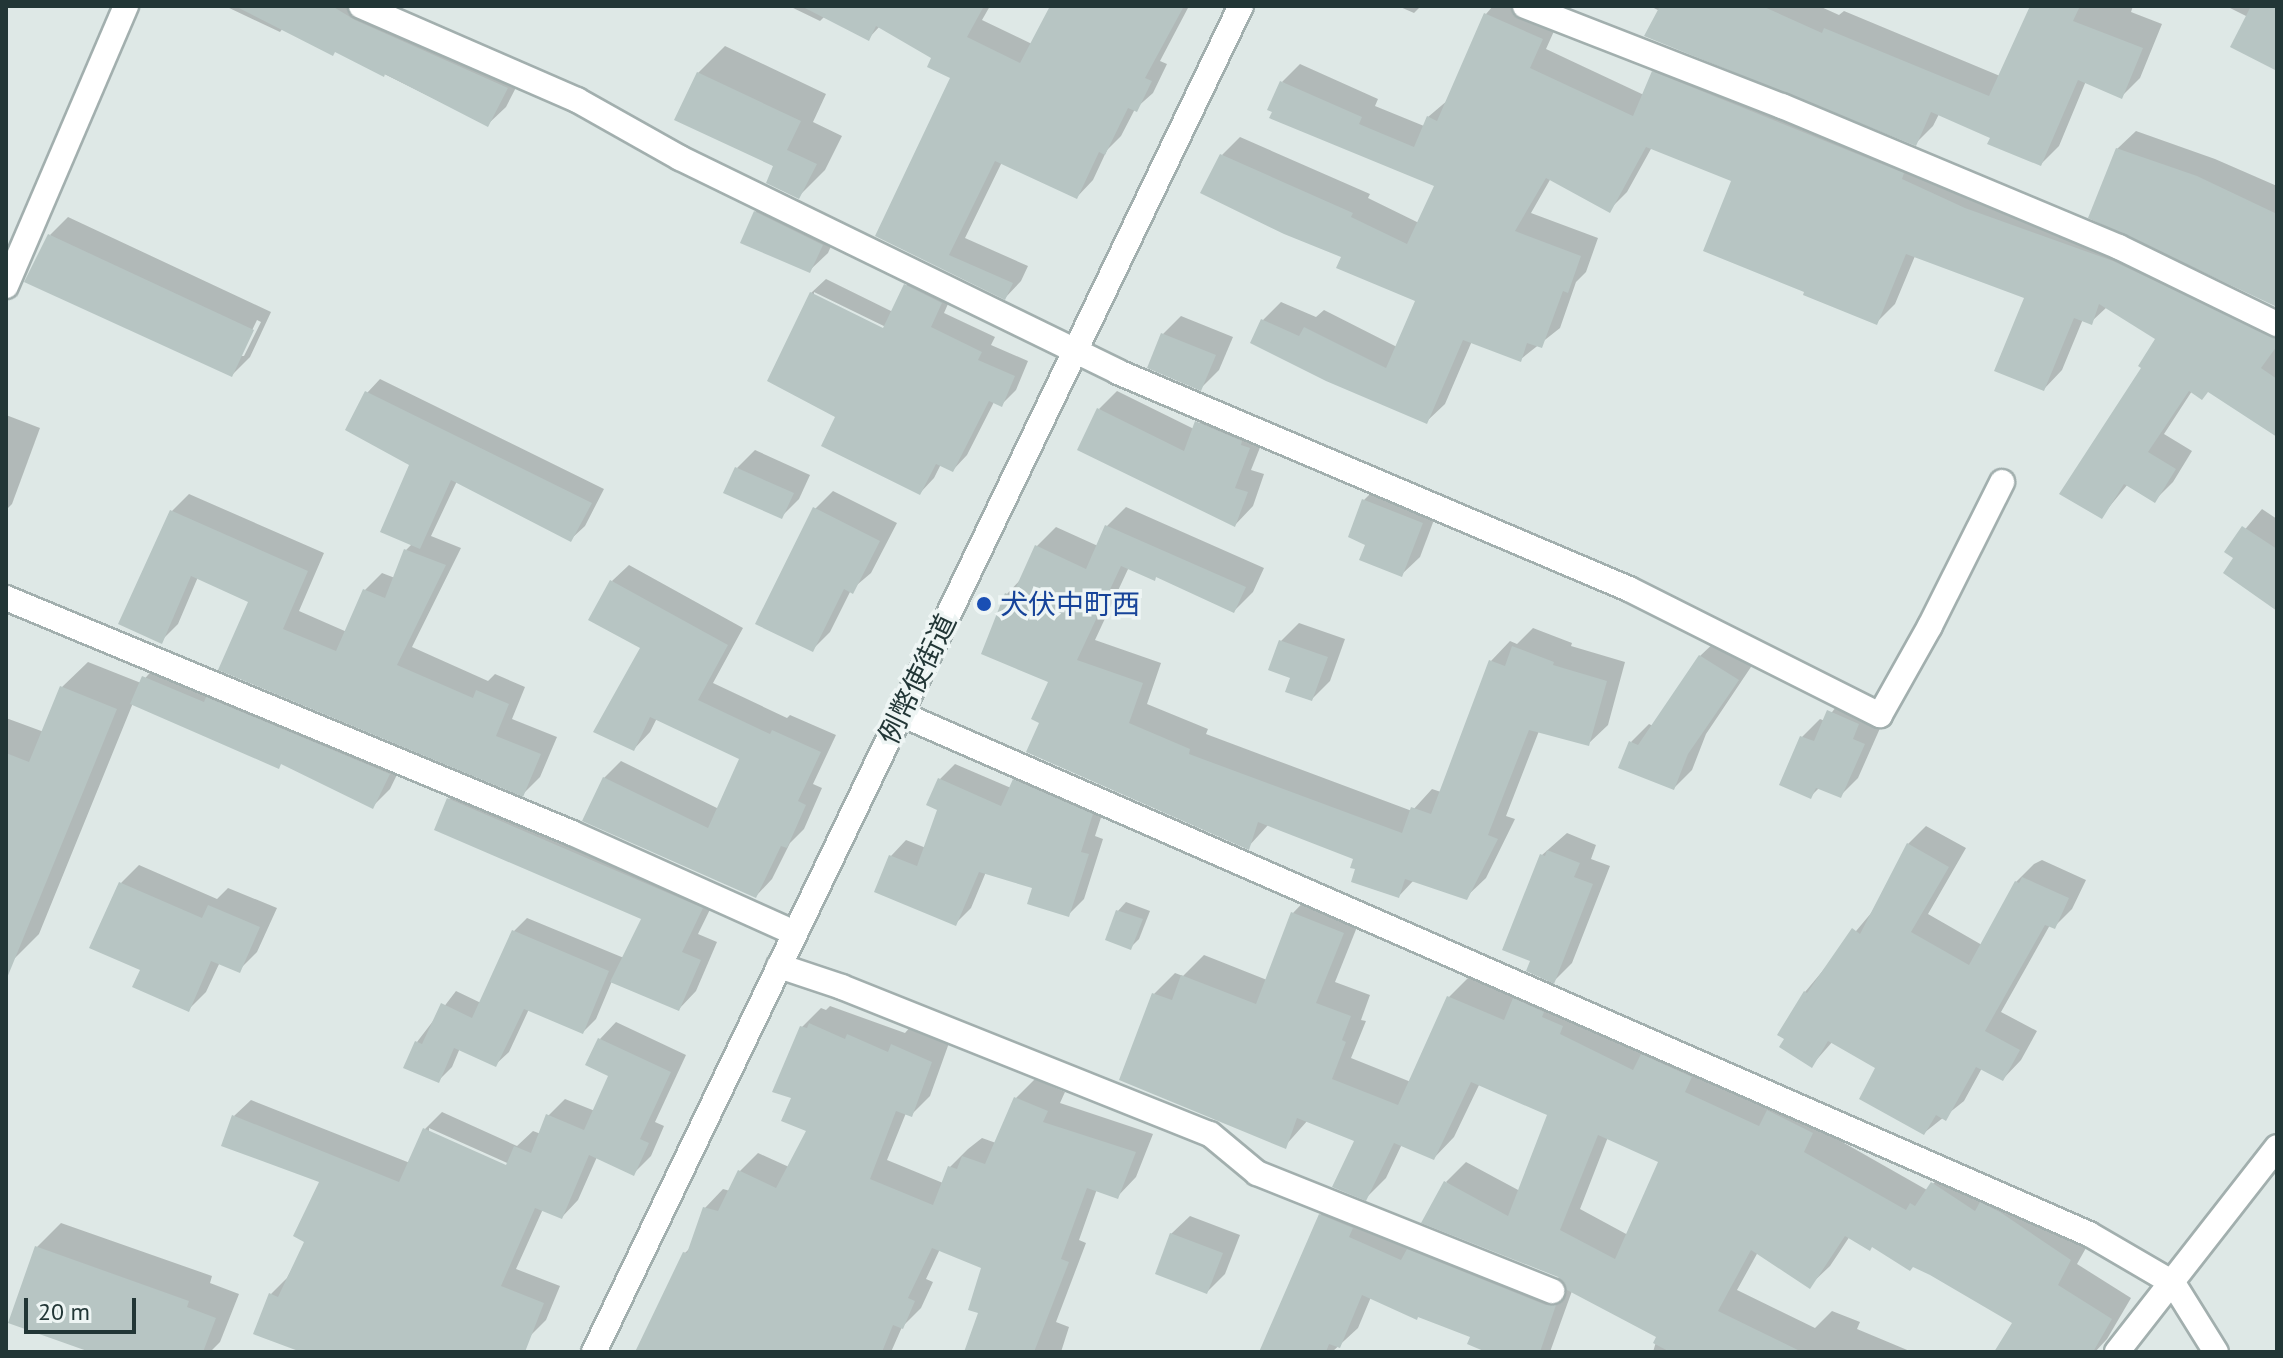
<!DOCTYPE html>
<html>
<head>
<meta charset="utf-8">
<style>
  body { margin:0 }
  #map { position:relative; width:2283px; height:1358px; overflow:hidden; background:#dee8e6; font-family:"PT Sans","Noto Sans JP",sans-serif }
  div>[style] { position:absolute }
  .shadow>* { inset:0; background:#0003 }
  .building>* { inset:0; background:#b7c5c3 }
  .roads { filter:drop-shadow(2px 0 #a2afae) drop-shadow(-2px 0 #a2afae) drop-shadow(0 2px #a2afae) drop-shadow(0 -2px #a2afae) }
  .street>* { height:24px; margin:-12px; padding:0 12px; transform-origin:12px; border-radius:12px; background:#fff }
  .secondary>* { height:24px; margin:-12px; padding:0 12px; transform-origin:12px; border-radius:12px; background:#fff }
  .dots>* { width:22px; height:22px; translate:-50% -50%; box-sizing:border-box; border:4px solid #eef5f4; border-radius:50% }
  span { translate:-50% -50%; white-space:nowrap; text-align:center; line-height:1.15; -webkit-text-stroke:7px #eef5f4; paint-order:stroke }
  .transit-label { font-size:28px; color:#164399 }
  .left { translate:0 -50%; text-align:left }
  .street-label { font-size:28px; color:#223636 }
  .frame { position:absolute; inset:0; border:8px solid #223636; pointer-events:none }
  .scale { position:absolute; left:24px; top:1298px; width:112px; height:36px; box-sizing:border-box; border:4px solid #223636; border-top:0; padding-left:10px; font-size:24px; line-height:28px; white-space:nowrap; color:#223636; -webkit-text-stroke:6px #eef5f4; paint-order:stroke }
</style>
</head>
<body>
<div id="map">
  <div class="shadow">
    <div style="clip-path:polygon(225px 6px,382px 6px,525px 70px,506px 107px,487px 125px,336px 50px,283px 28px,280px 32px)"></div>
    <div style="clip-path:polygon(789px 6px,990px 6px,982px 20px,1032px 44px,1053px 6px,1189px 6px,1160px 61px,1167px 64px,1153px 93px,1135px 109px,1121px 136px,1107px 150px,1093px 180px,1077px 197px,1002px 162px,965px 238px,1028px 266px,1021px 281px,1005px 298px,877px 236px,953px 77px,933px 58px,880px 26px,868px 39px,825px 16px,820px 21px)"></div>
    <div style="clip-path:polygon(1398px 6px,1421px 6px,1414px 13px)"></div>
    <div style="clip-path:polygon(1493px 6px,1527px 6px,1559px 20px,1546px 49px,1644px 95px,1653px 72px,1671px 54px,2277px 314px,2277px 424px,2209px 391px,2192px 391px,2164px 434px,2192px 451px,2173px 482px,2155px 500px,2128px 484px,2101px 517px,2144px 368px,2157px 339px,2107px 307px,2091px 322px,2083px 319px,2062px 370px,2044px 389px,2026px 297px,1915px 256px,1895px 304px,1877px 322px,1734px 180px,1652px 147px,1627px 192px,1609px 210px,1551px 178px,1531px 213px,1598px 238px,1586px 272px,1576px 282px,1560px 328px,1521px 359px,1472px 341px,1445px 404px,1426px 422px,1253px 342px,1263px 320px,1281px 302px,1316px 317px,1324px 310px,1397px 347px,1418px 300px,1344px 256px,1222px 155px,1240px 137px,1370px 194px,1368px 198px,1419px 223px,1436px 185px,1282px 82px,1300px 64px,1378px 99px,1375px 106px,1424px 126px,1428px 117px,1448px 100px,1486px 14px)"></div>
    <div style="clip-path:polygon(1650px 6px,1819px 6px,1839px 15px,1844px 11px,2000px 76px,2032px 6px,2133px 6px,2131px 12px,2162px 24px,2140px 78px,2122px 96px,2086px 81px,2059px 146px,2041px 164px,1992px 137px,1939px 114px,1933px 126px,1916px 143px)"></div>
    <div style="clip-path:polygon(2226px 6px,2277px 6px,2277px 69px,2248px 17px)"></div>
    <div style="clip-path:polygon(725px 46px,826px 94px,813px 122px,842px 136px,825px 170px,798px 197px,698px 73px)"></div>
    <div style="clip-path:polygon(2136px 131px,2215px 159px,2277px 186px,2277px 305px,2117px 149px)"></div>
    <div style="clip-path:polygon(773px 194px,840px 226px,828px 253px,809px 271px,755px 212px)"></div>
    <div style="clip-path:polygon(evenodd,68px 217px,271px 312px,250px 357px,232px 375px,50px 235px,68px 217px,257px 320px,261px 322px,244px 356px,240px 356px,257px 320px)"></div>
    <div style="clip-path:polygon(evenodd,921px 271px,955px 288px,944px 313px,995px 337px,991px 345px,1028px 361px,1016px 390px,1001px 405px,994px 402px,967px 455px,953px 470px,941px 464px,934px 478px,920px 493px,838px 416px,811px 293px,826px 279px,893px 312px,906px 286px,921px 271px,814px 292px,892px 330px,891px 334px,814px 297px,814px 292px)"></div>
    <div style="clip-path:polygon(1181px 316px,1233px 337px,1219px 370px,1200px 389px,1163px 334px)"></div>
    <div style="clip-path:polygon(380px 379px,604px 489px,585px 526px,571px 539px,457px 481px,431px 536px,461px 548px,412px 647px,488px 681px,495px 674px,525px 687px,512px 719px,557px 737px,540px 777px,523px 794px,221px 669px,250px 601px,198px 577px,178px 624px,161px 641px,171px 512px,189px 494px,324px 553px,299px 611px,347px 632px,365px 590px,382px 573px,395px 578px,406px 550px,412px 544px,412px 464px,367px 393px)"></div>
    <div style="clip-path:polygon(1117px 391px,1194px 429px,1215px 404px,1267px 430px,1251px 470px,1264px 474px,1253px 506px,1235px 525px,1099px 409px)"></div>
    <div style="clip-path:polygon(6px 415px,40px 428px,12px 504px,6px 510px)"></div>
    <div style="clip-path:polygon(755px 450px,810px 475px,799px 499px,781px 517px,737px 468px)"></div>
    <div style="clip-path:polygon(1382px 482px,1440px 504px,1420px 557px,1401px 575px,1368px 544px,1364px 500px)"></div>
    <div style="clip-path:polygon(833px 491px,897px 523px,871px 573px,851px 590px,830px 632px,812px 650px,815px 509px)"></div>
    <div style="clip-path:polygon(1126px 507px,1264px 568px,1253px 592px,1234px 611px,1157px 575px,1129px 567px,1095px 640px,1161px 663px,1147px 704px,1208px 729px,1206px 734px,1412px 811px,1432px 789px,1441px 792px,1491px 661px,1510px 641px,1517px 644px,1533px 628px,1572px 643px,1571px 646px,1625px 662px,1608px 725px,1588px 744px,1539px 731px,1506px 816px,1515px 819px,1486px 878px,1466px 897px,1414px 880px,1399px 896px,1358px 868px,1355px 858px,1269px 824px,1248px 847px,1042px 722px,1051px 681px,1007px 594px,1022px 578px,1037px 546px,1056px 527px,1098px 546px,1106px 527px)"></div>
    <div style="clip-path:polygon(2262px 509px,2277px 519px,2277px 592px,2227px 551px)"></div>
    <div style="clip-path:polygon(629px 565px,743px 628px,713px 683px,787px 718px,790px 715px,836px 735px,813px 784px,822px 788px,804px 829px,790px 843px,772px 879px,756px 896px,604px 778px,621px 761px,719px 809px,741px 758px,657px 718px,650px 732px,634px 749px,642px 647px,612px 581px)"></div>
    <div style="clip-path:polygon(1299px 623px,1345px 639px,1330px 681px,1312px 699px,1281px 641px)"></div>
    <div style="clip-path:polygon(1719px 638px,1755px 661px,1706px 734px,1692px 770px,1674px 788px,1631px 742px,1649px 724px,1653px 726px,1700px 656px)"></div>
    <div style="clip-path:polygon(161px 660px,406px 756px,390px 789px,373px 806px,282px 763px,133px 703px,39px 934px,13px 960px,6px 957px,6px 718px,44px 732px,62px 687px,88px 662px,141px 683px)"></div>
    <div style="clip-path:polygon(1847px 693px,1881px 726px,1858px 778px,1840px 796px,1820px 787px,1811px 796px,1782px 784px,1802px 737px,1820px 719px,1825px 721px)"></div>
    <div style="clip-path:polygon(955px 764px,1011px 788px,1030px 765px,1107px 799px,1095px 836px,1103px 839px,1084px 899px,1069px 914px,1034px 887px,986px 872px,971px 908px,956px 923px,876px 891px,891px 856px,906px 840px,926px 848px,940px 809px,940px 779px)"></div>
    <div style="clip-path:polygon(467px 781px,719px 891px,698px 934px,717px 942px,696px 991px,679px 1009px,612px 981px,596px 1019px,583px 1032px,529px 1009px,509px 1052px,495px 1065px,460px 1048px,452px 1067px,438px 1081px,417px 1042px,456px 991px,481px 1003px,514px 931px,527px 918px,624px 958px,643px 918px,436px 829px,449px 799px)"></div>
    <div style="clip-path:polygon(1926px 826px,1966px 848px,1928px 914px,1982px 945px,2016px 882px,2034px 864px,2042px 860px,2086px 880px,2072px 909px,2054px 927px,2050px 925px,2001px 1012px,2037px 1031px,2021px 1060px,2003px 1079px,1982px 1068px,1964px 1101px,1924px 1133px,1878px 1068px,1833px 1041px,1812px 1065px,1805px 992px,1872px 912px,1908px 844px)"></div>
    <div style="clip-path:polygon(1567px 833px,1596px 845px,1591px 859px,1610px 866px,1572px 963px,1554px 981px,1542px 855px)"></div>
    <div style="clip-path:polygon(139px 865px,217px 899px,228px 888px,277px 908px,257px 952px,239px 970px,220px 962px,206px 992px,188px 1010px,143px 969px,121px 883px)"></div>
    <div style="clip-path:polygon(evenodd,1313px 892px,1363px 912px,1335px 982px,1370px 995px,1361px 1020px,1366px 1021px,1351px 1058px,1411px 1082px,1449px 997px,1470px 976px,1518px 997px,1536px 979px,1833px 1112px,1823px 1131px,1927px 1190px,1953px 1163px,2091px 1239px,2077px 1264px,2131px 1298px,2107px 1339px,2095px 1352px,1997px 1352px,2015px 1322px,1931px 1273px,1850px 1236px,1830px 1266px,1809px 1286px,1758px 1252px,1737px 1290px,1815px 1328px,1832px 1311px,1860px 1322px,1857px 1329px,1912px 1352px,1653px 1352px,1658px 1335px,1572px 1291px,1550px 1352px,1492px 1352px,1472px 1336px,1371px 1297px,1358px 1328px,1332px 1352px,1261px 1352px,1320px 1215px,1338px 1197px,1568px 1289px,1559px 1275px,1446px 1182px,1466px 1162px,1520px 1191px,1550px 1113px,1480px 1083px,1454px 1137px,1434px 1158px,1402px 1144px,1386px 1178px,1366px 1198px,1357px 1140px,1308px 1120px,1285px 1146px,1122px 1079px,1154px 994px,1175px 973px,1183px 976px,1204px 955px,1267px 980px,1293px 913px,1313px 892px,1608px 1137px,1661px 1162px,1628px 1235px,1580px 1209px,1608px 1137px)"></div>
    <div style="clip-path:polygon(1126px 902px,1150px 911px,1139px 939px,1131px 947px,1118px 911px)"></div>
    <div style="clip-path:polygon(830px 1006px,905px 1033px,911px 1026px,949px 1043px,930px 1096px,911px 1115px,906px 1113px,887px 1160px,943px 1183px,950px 1167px,968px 1149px,982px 1138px,996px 1143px,1016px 1098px,1035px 1079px,1065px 1092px,1060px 1103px,1153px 1134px,1136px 1177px,1118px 1196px,1097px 1189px,1079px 1240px,1086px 1243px,1056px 1322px,1069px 1327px,1061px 1352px,966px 1352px,980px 1312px,984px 1267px,940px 1249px,926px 1279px,933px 1282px,921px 1308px,902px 1327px,891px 1352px,643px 1352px,685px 1253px,692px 1246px,705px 1208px,723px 1189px,730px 1191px,740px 1171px,758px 1153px,789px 1167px,809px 1130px,793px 1097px,802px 1027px,821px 1008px,826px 1010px)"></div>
    <div style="clip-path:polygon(evenodd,616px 1022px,686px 1055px,655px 1122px,664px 1126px,651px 1156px,634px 1173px,597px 1157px,578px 1200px,562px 1217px,543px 1209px,516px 1269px,560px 1286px,546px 1320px,514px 1352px,304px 1352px,270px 1295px,287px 1278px,307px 1241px,322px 1181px,234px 1116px,251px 1100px,410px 1163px,425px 1129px,442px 1112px,517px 1146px,533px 1131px,541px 1134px,548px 1116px,565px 1099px,595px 1111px,610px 1075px,600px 1039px,616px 1022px,429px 1128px,516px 1167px,515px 1171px,429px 1133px,429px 1128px)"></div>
    <div style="clip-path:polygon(1190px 1216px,1240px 1235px,1225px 1274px,1207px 1292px,1171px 1234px)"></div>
    <div style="clip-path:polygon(61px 1223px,212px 1276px,210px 1283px,239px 1294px,220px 1342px,210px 1352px,96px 1352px,37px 1247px)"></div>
  </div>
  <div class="building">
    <div style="clip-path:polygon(235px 6px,332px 6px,355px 20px,508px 88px,488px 127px,385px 74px,384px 77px,335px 52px,333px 56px)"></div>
    <div style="clip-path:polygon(801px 6px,984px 6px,967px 37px,1020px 63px,1050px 6px,1184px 6px,1145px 78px,1152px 81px,1137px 112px,1128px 108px,1105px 155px,1099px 152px,1077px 199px,995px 161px,949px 255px,1013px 283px,1005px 300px,875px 236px,950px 78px,927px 67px,931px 58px,876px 26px,869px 41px)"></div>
    <div style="clip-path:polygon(1660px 6px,1762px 6px,1822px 33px,1824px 28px,1989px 96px,2030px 6px,2080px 6px,2073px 21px,2143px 48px,2122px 99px,2078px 80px,2041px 166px,1987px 144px,1990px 138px,1931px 112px,1916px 146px,1644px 36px)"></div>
    <div style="clip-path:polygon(2251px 6px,2277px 6px,2277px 71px,2230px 47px)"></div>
    <div style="clip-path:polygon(1484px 13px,1543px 39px,1530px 68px,1633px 116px,1652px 71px,1904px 173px,1902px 179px,1965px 208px,2113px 261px,2277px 339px,2277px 346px,2261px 368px,2277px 379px,2277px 437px,2208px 392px,2202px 400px,2189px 391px,2148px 452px,2176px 469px,2155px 503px,2124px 484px,2102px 519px,2059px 494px,2141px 368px,2138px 366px,2155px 339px,2099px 304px,2092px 325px,2074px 318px,2044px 391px,1994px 371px,2024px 298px,1906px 254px,1877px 325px,1803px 295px,1804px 292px,1703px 251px,1731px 181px,1646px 147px,1610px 213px,1546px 178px,1515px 231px,1581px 256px,1568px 293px,1563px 291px,1542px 348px,1527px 343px,1521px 362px,1463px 340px,1427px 424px,1326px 381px,1250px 343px,1261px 319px,1299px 336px,1304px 327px,1386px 368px,1415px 301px,1336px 268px,1341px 257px,1284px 234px,1200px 193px,1220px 154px,1353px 213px,1351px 217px,1407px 244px,1434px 186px,1269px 118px,1272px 112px,1267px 110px,1280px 81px,1362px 117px,1359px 124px,1414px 147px,1427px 116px,1437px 121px)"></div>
    <div style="clip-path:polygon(697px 72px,801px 121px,787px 150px,817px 164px,799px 199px,766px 183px,773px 166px,674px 120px)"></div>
    <div style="clip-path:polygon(2116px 148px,2197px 176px,2277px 214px,2277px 307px,2088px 218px)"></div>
    <div style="clip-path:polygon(754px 211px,823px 245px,810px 273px,740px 243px)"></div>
    <div style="clip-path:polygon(48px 234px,254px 330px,232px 377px,24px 282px)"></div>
    <div style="clip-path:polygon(904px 284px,942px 303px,931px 327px,982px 352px,978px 360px,1015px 376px,1002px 407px,989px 401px,953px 472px,936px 464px,920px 495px,821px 446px,835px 417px,767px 381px,810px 292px,883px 328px)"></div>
    <div style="clip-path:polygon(1161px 333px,1216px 355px,1201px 391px,1147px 368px)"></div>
    <div style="clip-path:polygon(365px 391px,592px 503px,571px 542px,451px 480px,420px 549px,380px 532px,409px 465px,345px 430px)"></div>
    <div style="clip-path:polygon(1097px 408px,1184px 451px,1195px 421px,1242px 441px,1241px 445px,1250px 448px,1235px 488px,1248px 492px,1235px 527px,1077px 450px)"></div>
    <div style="clip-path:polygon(735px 467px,794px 493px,782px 519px,723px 493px)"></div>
    <div style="clip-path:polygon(1362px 499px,1423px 523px,1402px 577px,1359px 560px,1365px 545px,1348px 537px)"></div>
    <div style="clip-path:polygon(813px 507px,880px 541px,853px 594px,844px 589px,813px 652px,755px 624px)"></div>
    <div style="clip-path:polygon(170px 510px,308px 571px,283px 629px,336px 651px,363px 589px,385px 598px,404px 549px,446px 565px,397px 665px,473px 698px,476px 690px,509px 704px,496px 736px,541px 754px,523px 797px,218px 670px,248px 602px,191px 576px,162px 644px,118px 624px)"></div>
    <div style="clip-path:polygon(1105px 525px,1246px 587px,1234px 613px,1156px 577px,1155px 581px,1121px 566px,1077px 660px,1143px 683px,1129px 723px,1190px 749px,1189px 754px,1402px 833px,1411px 807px,1431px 814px,1489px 660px,1505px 666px,1512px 646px,1554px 662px,1553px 665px,1607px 681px,1589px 746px,1529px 730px,1488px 835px,1498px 839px,1467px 900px,1405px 879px,1399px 898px,1351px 882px,1355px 869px,1350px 868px,1353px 859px,1258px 822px,1249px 850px,1026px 752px,1039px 723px,1031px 719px,1048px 682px,981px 654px,1005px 593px,1012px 596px,1035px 545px,1086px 569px)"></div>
    <div style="clip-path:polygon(2242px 526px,2277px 549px,2277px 611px,2223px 573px,2233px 558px,2224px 552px)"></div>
    <div style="clip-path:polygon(610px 580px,728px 645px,698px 700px,770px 734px,772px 730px,821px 752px,798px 801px,806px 805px,787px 848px,781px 846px,756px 898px,582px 821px,603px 777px,708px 828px,739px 759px,650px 717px,634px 751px,593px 732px,640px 648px,588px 620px)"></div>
    <div style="clip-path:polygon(1279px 640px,1328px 657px,1312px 701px,1285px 692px,1290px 678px,1268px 670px)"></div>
    <div style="clip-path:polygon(1699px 655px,1739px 680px,1688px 754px,1674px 790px,1618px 768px,1629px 741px,1638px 745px)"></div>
    <div style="clip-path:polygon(142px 676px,204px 702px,206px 697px,390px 774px,373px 809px,281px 764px,279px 769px,130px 704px)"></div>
    <div style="clip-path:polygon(60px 686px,117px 709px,7px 978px,6px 753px,29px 762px)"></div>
    <div style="clip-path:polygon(1827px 710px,1859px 724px,1853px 739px,1865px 744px,1841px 798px,1816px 788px,1811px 799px,1779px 785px,1800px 736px,1814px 741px)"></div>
    <div style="clip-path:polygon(938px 778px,1001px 806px,1013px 779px,1093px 814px,1081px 852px,1089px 854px,1069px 917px,1027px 904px,1032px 888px,979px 872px,956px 926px,874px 892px,889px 855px,917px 866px,937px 810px,926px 805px)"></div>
    <div style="clip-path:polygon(447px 798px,703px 908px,682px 952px,701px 960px,679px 1011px,610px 982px,641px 919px,434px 830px)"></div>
    <div style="clip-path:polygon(1907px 843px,1949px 867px,1911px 932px,1969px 965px,2015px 881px,2019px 883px,2022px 877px,2069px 898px,2055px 929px,2045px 925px,1985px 1031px,2020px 1050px,2003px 1081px,1976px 1067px,1946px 1121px,1936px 1115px,1924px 1135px,1859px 1099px,1875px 1068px,1828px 1041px,1812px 1068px,1779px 1047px,1784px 1039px,1777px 1035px,1804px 991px,1807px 993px,1852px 928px,1860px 934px)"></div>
    <div style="clip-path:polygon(1547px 850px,1580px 863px,1574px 877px,1593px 884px,1554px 984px,1526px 971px,1530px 961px,1502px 950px,1540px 854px,1545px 856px)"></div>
    <div style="clip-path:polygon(119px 882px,202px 918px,208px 905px,260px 927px,240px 973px,211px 961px,189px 1012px,132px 987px,140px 970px,89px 948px)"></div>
    <div style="clip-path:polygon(1116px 910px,1143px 919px,1131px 950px,1105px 940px)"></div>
    <div style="clip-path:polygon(evenodd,1291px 912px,1344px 933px,1316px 1003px,1351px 1016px,1342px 1040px,1346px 1042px,1332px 1079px,1398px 1105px,1447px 996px,1504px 1020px,1513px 998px,1544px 1012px,1542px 1017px,1563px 1026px,1560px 1034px,1633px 1070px,1641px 1054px,1692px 1077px,1685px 1092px,1759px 1126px,1767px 1110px,1813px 1133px,1804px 1152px,1906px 1210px,1910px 1203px,1915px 1206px,1931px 1182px,1975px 1211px,1980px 1202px,2000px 1212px,2071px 1260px,2058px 1285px,2112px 1319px,2093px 1352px,1994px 1352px,2012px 1323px,1930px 1275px,1913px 1267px,1910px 1271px,1872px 1247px,1870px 1251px,1845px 1236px,1810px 1289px,1751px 1250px,1718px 1311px,1802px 1352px,1670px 1352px,1653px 1343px,1656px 1337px,1567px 1290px,1558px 1277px,1421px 1223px,1444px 1181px,1508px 1216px,1547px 1115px,1471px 1082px,1434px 1160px,1394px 1143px,1366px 1201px,1332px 1187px,1354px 1141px,1297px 1118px,1286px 1149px,1119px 1080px,1152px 993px,1172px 1000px,1181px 975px,1256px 1004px,1291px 912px,1598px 1135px,1658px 1162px,1615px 1259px,1560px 1230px,1598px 1135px)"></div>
    <div style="clip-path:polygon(512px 930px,609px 971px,583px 1034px,524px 1009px,496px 1067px,454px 1048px,439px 1083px,403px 1068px,415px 1041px,422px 1044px,441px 1003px,472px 1018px)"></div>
    <div style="clip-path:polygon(809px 1023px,845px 1039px,847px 1034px,888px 1052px,891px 1044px,932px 1062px,912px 1117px,896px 1111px,870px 1179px,933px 1205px,948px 1166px,957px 1169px,962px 1156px,985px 1164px,1014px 1097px,1048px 1111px,1043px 1122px,1136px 1152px,1118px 1199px,1087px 1188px,1061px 1259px,1069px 1262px,1034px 1352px,964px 1352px,978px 1313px,968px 1310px,981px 1268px,932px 1248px,908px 1298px,915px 1301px,903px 1329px,893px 1325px,882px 1352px,635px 1352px,683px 1252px,687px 1253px,703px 1207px,718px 1211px,738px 1170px,776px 1188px,806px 1131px,781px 1121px,791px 1098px,772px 1092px,800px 1026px,807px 1028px)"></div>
    <div style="clip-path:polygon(598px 1038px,671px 1072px,640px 1139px,649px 1143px,634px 1176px,589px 1155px,562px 1219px,535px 1208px,501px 1286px,544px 1303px,525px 1352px,301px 1352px,253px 1334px,269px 1293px,278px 1297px,304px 1242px,293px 1236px,319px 1182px,221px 1146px,232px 1115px,399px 1182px,423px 1128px,506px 1165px,514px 1146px,531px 1153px,546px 1114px,584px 1130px,608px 1076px,585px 1065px)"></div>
    <div style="clip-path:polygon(1319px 1214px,1353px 1228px,1349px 1237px,1401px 1260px,1407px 1249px,1546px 1305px,1556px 1305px,1540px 1352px,1486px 1352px,1467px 1344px,1470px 1337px,1418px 1317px,1417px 1320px,1362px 1295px,1340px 1348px,1329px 1344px,1326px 1352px,1259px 1352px)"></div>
    <div style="clip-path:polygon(1170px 1233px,1223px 1253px,1207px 1294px,1155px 1274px)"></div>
    <div style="clip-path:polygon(35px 1246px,189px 1301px,187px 1307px,216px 1318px,203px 1352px,90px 1352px,8px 1323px)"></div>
  </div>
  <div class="roads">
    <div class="street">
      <div style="left:361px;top:6px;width:236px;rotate:23.5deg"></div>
      <div style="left:577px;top:100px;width:118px;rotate:29.4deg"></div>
      <div style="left:680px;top:158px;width:487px;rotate:26deg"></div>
      <div style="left:1118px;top:372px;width:555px;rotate:23.01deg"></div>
      <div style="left:1629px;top:589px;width:281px;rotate:26.7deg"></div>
      <div style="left:1880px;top:715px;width:102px;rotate:-60.7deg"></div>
      <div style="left:1930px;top:626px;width:161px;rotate:-63.4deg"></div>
      <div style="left:1525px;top:6px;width:276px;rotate:21.3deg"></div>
      <div style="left:1782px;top:106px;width:365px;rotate:22.7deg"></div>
      <div style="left:2119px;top:247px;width:176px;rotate:26deg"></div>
      <div style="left:6px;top:286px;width:305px;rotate:-66.8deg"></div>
      <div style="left:6px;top:598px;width:613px;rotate:22.55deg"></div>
      <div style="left:572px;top:833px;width:243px;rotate:24.2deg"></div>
      <div style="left:901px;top:714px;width:1297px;rotate:23.64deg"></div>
      <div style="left:2089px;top:1234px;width:97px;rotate:30.3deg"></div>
      <div style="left:2173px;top:1283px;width:81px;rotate:58.1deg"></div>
      <div style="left:779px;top:966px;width:66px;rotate:18.4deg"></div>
      <div style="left:842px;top:987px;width:396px;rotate:21.8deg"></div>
      <div style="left:1210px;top:1134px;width:61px;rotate:39.7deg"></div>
      <div style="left:1257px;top:1173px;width:318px;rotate:21.8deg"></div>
      <div style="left:2117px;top:1352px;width:260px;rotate:-52deg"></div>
    </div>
    <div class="secondary">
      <div style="left:594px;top:1352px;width:1493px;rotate:-64.33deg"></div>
    </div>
  </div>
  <div class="dots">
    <div style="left:984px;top:604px;background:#1a4fb4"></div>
  </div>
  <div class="transit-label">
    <span class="left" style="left:1000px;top:604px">犬伏中町西</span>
  </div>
  <div class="street-label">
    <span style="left:917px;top:679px;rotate:-64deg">例幣使街道</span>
  </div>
  <div class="frame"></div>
  <div class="scale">20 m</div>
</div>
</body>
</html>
